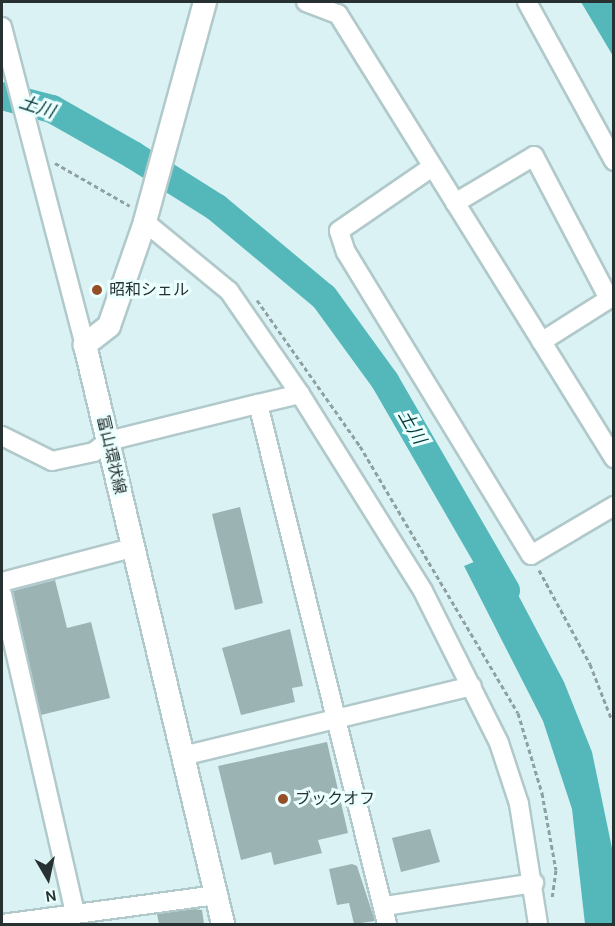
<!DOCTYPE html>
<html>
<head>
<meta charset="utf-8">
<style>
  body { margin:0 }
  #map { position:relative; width:615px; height:926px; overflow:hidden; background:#daf2f3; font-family:Karla,"Noto Sans JP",sans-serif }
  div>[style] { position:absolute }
  .water>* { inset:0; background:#54b8bb }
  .river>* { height:28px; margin:-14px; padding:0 14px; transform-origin:14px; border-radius:14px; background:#54b8bb }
  .building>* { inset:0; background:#9cb3b4 }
  .path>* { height:3px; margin-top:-1.5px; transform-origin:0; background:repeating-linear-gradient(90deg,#8ea0a1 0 4.5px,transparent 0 7.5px) }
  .roads { filter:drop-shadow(2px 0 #b1c9ca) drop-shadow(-2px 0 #b1c9ca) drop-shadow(0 2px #b1c9ca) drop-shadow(0 -2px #b1c9ca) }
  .minor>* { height:18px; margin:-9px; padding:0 9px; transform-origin:9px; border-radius:9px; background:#fff }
  .major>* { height:22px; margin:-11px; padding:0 11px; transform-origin:11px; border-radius:11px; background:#fff }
  .dots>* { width:16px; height:16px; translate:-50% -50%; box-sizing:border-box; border:3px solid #ebffff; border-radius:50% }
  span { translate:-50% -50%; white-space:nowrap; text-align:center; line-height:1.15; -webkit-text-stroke:6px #ebffff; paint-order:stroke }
  .poi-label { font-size:16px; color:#273131 }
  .left { translate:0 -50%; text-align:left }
  .street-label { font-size:16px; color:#273131 }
  .water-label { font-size:18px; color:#043638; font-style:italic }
  .frame { position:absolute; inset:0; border:3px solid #273131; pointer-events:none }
  .north { position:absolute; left:18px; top:848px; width:60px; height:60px; -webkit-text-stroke:4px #ebffff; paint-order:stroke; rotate:171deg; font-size:16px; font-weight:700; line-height:24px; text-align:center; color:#273131 }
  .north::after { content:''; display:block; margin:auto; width:21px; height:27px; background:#273131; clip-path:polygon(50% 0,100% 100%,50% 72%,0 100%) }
</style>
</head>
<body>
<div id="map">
  <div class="water">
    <div style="clip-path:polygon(581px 2px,613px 2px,613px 56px)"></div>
    <div style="clip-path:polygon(496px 553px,564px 682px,592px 752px,613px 853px,613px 924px,585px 924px,572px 809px,543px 721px,464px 566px)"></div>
  </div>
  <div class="river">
    <div style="left:2px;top:96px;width:52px;rotate:14.6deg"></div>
    <div style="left:52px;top:109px;width:93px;rotate:29.6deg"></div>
    <div style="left:133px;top:155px;width:99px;rotate:32.2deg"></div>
    <div style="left:217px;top:208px;width:139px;rotate:39.8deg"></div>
    <div style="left:324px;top:297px;width:104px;rotate:54deg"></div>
    <div style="left:385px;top:381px;width:242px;rotate:60deg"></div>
  </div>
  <div class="building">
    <div style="clip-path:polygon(240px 507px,263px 603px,235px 610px,212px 514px)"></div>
    <div style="clip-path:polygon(55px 580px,67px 628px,91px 622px,110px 698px,41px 715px,13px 591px)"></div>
    <div style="clip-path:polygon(290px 629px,303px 686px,292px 688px,295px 702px,241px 715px,222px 648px)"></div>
    <div style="clip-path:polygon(327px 742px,348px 833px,318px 840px,322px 853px,274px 865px,271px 852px,241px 860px,218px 766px)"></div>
    <div style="clip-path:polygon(430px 829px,440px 862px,401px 872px,392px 838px)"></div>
    <div style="clip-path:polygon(352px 864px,357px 866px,375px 921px,354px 924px,349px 903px,337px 905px,329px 869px)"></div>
    <div style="clip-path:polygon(194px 909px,202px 910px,204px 924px,159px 924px,157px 914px)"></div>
  </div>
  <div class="path">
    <div style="left:55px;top:163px;width:86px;rotate:29.8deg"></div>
    <div style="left:257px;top:300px;width:179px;rotate:54.8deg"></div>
    <div style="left:360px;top:446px;width:310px;rotate:59.4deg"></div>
    <div style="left:518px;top:713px;width:84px;rotate:73.3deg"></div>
    <div style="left:542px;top:793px;width:78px;rotate:79.7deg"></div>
    <div style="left:556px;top:870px;width:29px;rotate:98deg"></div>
    <div style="left:539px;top:570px;width:107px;rotate:61.5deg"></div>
    <div style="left:590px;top:664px;width:58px;rotate:68.7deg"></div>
  </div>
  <div class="roads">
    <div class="minor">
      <div style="left:306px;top:2px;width:34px;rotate:21deg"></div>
      <div style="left:338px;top:14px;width:523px;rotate:58.13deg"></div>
      <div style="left:527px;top:2px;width:181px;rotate:61.3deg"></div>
      <div style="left:2px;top:27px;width:329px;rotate:75.4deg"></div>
      <div style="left:432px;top:167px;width:113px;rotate:145.5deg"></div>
      <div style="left:339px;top:231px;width:22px;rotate:72deg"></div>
      <div style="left:346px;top:252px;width:355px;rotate:58.6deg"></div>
      <div style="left:531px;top:555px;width:96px;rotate:-30.6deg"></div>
      <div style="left:455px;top:203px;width:92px;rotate:-30.7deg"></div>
      <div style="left:534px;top:156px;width:161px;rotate:62.3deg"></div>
      <div style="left:609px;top:299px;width:80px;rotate:147.7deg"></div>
      <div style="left:145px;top:222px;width:109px;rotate:39.4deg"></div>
      <div style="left:229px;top:291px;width:125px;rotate:55.4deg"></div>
      <div style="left:300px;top:394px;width:232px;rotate:58deg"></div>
      <div style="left:423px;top:591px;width:170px;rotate:63.4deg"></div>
      <div style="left:499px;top:743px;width:64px;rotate:71.8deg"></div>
      <div style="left:519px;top:804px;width:121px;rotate:81deg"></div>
      <div style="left:258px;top:404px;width:43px;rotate:-13.4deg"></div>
      <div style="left:2px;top:436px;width:56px;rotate:26.6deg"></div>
      <div style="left:52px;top:461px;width:43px;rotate:-12.1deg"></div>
      <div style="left:94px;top:452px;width:18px;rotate:-38deg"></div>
      <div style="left:108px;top:441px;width:154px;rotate:-13.9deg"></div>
      <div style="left:258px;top:404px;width:536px;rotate:76.07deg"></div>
      <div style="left:2px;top:582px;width:134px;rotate:-14.7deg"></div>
      <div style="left:2px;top:594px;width:328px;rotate:77.1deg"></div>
      <div style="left:183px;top:756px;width:297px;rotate:-13.6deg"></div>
      <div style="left:385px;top:906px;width:151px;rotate:-8.8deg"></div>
      <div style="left:2px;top:924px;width:217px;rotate:-7.7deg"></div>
    </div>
    <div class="major">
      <div style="left:205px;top:2px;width:228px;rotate:105.3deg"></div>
      <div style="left:145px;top:222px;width:110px;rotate:109.1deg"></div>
      <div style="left:109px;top:326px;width:31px;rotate:142deg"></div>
      <div style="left:85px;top:345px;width:595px;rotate:76.59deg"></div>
    </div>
  </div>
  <div class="dots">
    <div style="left:97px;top:290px;background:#954f26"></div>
    <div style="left:283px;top:799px;background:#954f26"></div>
  </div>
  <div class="poi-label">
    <span class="left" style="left:109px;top:290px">昭和シェル</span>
    <span class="left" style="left:295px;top:799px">ブックオフ</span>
  </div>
  <div class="street-label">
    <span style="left:111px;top:455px;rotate:77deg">富山環状線</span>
  </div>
  <div class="water-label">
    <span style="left:37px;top:107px;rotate:18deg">土川</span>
    <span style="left:412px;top:427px;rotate:60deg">土川</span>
  </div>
  <div class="frame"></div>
  <div class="north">N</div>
</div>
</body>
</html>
